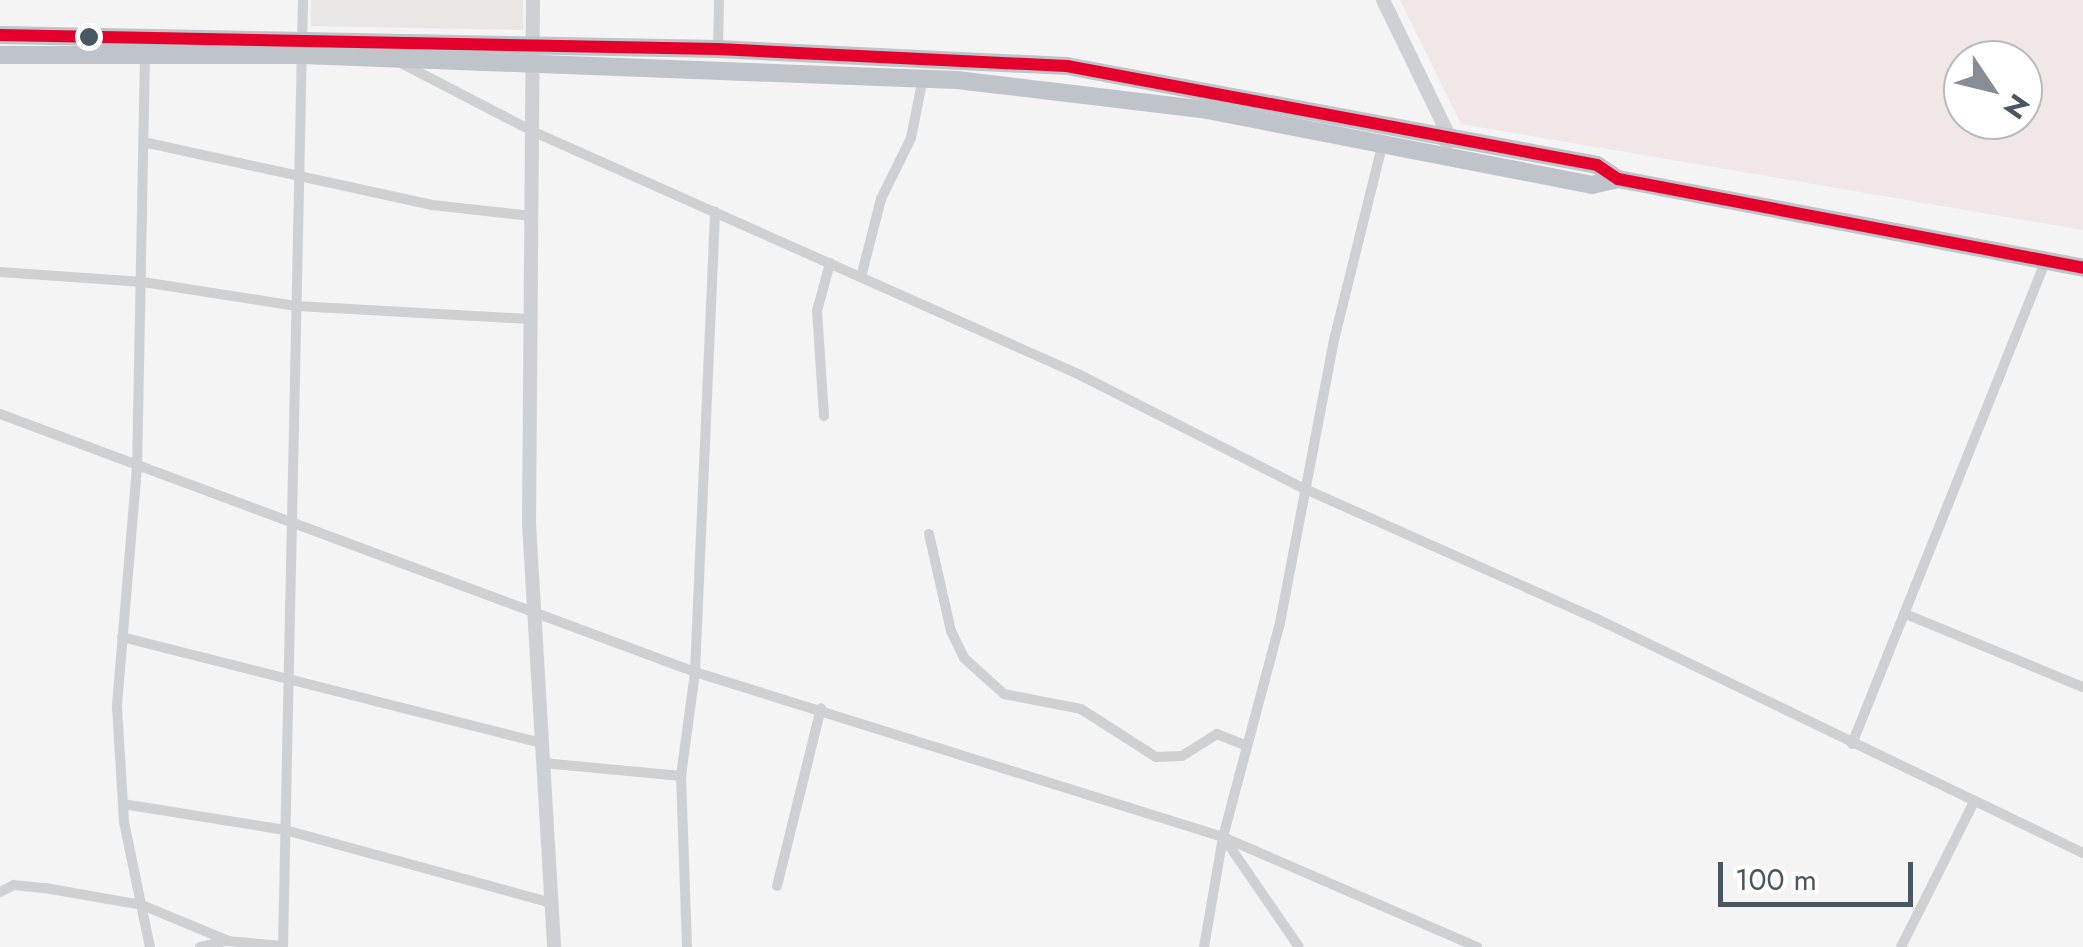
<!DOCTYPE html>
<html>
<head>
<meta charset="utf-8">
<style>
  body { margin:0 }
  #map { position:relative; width:2083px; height:947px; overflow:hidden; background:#f4f4f4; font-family:Jost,sans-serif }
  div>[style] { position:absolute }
  .commercial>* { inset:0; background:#e8e7e3 }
  .medical>* { inset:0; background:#f1e7e6 }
  .street>* { height:10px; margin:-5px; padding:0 5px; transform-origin:5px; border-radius:5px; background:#ced0d2 }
  .secondary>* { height:14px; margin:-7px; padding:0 7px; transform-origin:7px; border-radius:7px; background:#ced0d4 }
  .highway>* { height:18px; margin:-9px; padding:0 9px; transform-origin:9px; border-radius:9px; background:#bec4c9 }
  .bus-1>* { height:12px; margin:-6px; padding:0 6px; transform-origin:6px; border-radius:6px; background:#e4002b }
  .dots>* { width:28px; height:28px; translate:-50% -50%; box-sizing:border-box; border:5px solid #fff; border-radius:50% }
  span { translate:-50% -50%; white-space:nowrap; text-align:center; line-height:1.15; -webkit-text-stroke:9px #fff; paint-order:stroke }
  .north { position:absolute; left:1943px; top:40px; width:100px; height:100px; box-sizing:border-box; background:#fff; border:2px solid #b7bbc0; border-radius:50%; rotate:125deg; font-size:28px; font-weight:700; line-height:40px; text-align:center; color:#4a5661 }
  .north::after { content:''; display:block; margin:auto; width:35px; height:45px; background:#868d94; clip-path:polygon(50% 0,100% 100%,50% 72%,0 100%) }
  .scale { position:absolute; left:1718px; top:862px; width:195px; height:45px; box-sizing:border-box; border:5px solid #4a5661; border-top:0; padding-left:12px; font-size:30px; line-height:35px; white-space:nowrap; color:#4a5661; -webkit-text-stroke:8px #fff; paint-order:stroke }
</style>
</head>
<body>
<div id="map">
  <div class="commercial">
    <div style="clip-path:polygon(311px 0,523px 0,523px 30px,311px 26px)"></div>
  </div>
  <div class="medical">
    <div style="clip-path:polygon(evenodd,1400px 0,2083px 0,2083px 230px,1461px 124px,1400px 0,1963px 60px,2023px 60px,2023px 120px,1963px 120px,1963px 60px)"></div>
  </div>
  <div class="street">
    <div style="left:718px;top:49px;width:49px;rotate:-88.8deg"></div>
    <div style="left:145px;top:54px;width:413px;rotate:91.1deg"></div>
    <div style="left:137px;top:467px;width:241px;rotate:94.8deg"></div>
    <div style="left:117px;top:707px;width:115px;rotate:86.5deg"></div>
    <div style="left:124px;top:822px;width:128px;rotate:78.3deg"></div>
    <div style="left:401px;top:63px;width:148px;rotate:27.4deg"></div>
    <div style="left:532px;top:131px;width:598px;rotate:23.99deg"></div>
    <div style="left:1078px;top:374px;width:254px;rotate:26.9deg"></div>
    <div style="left:1305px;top:489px;width:317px;rotate:24deg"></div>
    <div style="left:1595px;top:618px;width:542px;rotate:25.71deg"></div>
    <div style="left:148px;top:143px;width:291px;rotate:12.3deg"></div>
    <div style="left:432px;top:205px;width:100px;rotate:6.3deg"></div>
    <div style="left:0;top:272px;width:143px;rotate:4deg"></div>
    <div style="left:143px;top:282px;width:156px;rotate:8.9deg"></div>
    <div style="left:297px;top:306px;width:233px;rotate:3.2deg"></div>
    <div style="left:861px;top:277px;width:81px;rotate:-75.6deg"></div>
    <div style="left:881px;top:199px;width:68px;rotate:-63.8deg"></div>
    <div style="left:911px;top:138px;width:61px;rotate:-78.7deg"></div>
    <div style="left:0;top:414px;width:741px;rotate:20.37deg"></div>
    <div style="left:695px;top:672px;width:553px;rotate:17.35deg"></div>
    <div style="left:1223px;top:837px;width:221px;rotate:-75.1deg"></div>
    <div style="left:1280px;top:623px;width:292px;rotate:-79.2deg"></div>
    <div style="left:1335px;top:336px;width:196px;rotate:-76.1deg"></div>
    <div style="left:824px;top:416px;width:105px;rotate:-93.8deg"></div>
    <div style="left:817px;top:311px;width:50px;rotate:-74.8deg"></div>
    <div style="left:929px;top:534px;width:99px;rotate:77.2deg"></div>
    <div style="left:951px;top:631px;width:30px;rotate:64deg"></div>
    <div style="left:964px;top:658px;width:54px;rotate:42deg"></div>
    <div style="left:1004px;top:694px;width:78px;rotate:11deg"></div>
    <div style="left:1081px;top:709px;width:89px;rotate:32.6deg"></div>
    <div style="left:1156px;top:757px;width:26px;rotate:-2deg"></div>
    <div style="left:1182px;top:756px;width:41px;rotate:-32.2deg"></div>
    <div style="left:1217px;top:734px;width:32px;rotate:22deg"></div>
    <div style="left:1908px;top:615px;width:189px;rotate:22.4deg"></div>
    <div style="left:122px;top:637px;width:433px;rotate:14.2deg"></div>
    <div style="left:1852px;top:744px;width:521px;rotate:-68.16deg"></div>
    <div style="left:543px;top:763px;width:139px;rotate:5.4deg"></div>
    <div style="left:123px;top:804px;width:164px;rotate:9.1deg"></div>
    <div style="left:285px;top:830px;width:276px;rotate:15.3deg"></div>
    <div style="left:1223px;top:837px;width:277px;rotate:23.4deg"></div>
    <div style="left:1224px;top:838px;width:132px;rotate:55.5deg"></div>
    <div style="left:777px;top:886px;width:183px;rotate:-76.1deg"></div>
    <div style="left:0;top:892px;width:16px;rotate:-27deg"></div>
    <div style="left:14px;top:885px;width:31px;rotate:6deg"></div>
    <div style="left:45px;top:888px;width:98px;rotate:9.9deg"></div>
    <div style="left:142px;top:905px;width:91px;rotate:22.6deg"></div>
    <div style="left:200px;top:947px;width:28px;rotate:-13deg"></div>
    <div style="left:227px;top:941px;width:56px;rotate:5.1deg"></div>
    <div style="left:283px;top:946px;width:946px;rotate:-88.79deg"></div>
    <div style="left:687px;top:947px;width:171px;rotate:-92deg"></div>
    <div style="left:681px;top:776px;width:105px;rotate:-82.3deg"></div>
    <div style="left:695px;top:672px;width:461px;rotate:-87.5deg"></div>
    <div style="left:1204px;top:947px;width:112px;rotate:-80.2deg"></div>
    <div style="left:1901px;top:947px;width:162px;rotate:-63.3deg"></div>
  </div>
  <div class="secondary">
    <div style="left:533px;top:0;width:524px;rotate:90.44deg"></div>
    <div style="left:529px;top:524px;width:424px;rotate:86.6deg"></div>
    <div style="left:1383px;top:0;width:151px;rotate:64.1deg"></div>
    <div style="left:1449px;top:136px;width:8px;rotate:104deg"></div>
  </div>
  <div class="highway">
    <div style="left:0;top:35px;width:718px;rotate:1.12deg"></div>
    <div style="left:718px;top:49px;width:349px;rotate:2.8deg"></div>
    <div style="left:1067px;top:66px;width:539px;rotate:10.58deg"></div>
    <div style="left:1597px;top:165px;width:25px;rotate:34deg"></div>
    <div style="left:1618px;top:179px;width:473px;rotate:10.8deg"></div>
    <div style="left:0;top:55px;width:303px"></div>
    <div style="left:303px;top:55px;width:654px;rotate:2.19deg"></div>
    <div style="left:957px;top:80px;width:252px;rotate:6.8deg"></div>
    <div style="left:1207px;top:110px;width:392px;rotate:11deg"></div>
    <div style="left:1592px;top:185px;width:27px;rotate:-13deg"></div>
  </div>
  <div class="bus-1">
    <div style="left:0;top:35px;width:718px;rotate:1.12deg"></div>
    <div style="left:718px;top:49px;width:349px;rotate:2.8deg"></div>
    <div style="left:1067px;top:66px;width:539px;rotate:10.58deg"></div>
    <div style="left:1597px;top:165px;width:25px;rotate:34deg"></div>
    <div style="left:1618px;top:179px;width:473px;rotate:10.8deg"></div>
  </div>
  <div class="dots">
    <div style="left:89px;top:37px;background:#4a5661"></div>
  </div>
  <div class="north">N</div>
  <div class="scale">100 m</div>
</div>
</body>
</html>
